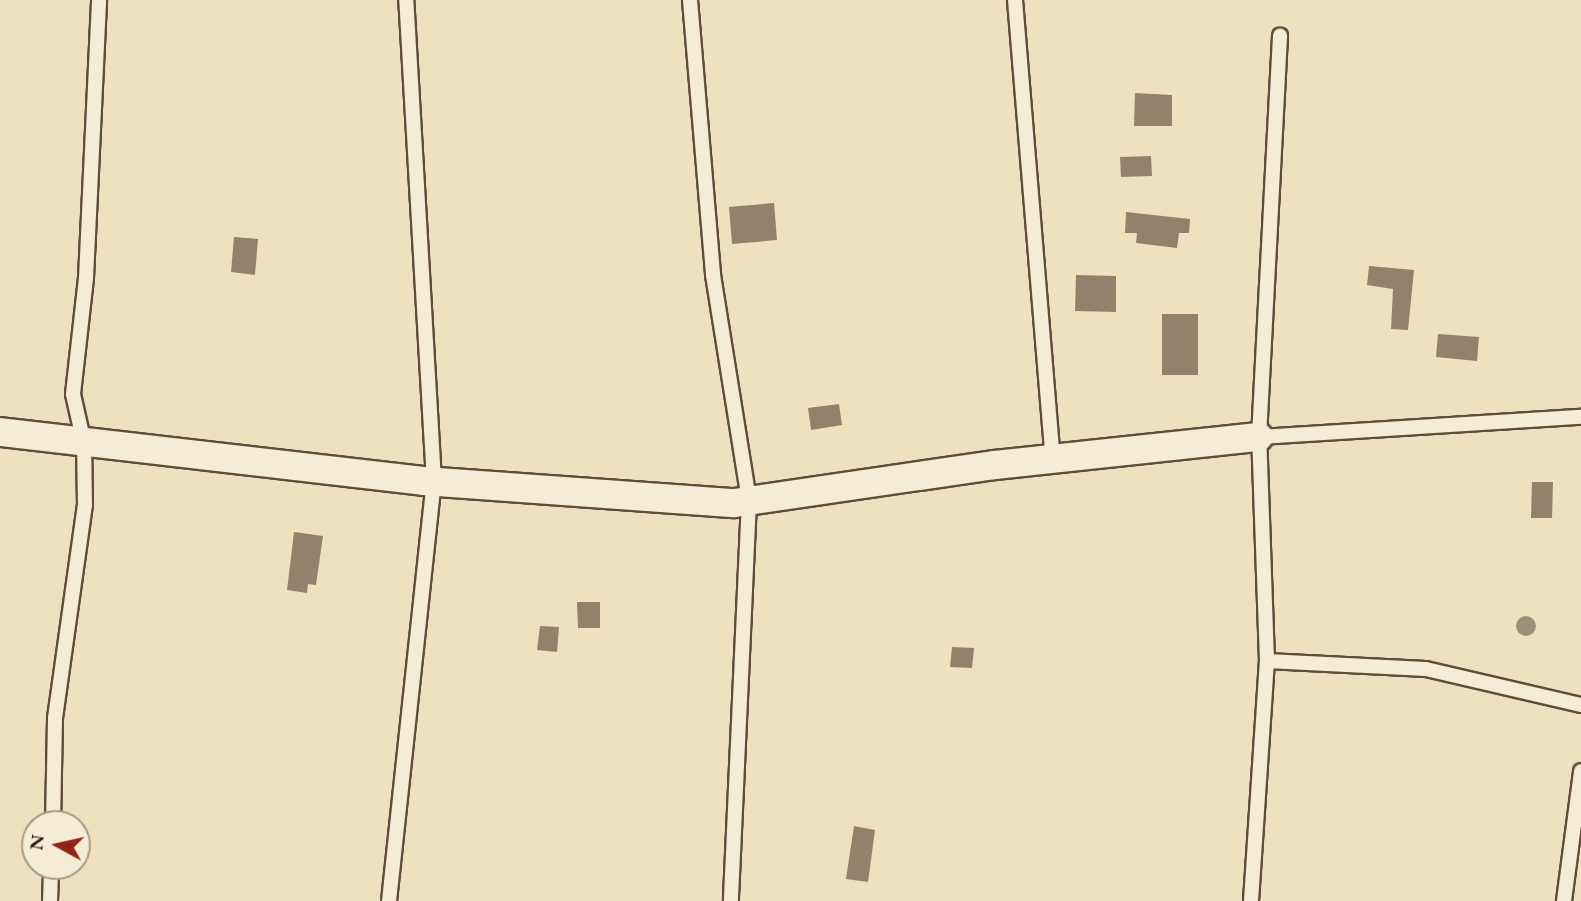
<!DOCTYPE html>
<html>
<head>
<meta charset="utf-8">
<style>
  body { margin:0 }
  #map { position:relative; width:1581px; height:901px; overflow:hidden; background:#efe1bf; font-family:"EB Garamond",serif }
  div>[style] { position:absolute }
  .building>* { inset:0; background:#93816c }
  .roads { filter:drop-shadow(2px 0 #604c3d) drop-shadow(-2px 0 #604c3d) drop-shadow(0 2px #604c3d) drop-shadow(0 -2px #604c3d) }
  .lane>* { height:14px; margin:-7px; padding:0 7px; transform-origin:7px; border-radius:7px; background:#f5ecd5 }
  .street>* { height:28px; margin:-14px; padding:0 14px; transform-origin:14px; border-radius:14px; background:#f5ecd5 }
  .trees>* { width:20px; height:20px; margin:-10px; border-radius:50%; background:#a08f78 }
  span { translate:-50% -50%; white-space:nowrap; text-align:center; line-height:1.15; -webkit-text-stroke:6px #f5ecd5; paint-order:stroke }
  .north { position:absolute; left:21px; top:810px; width:70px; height:70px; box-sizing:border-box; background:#f5ecd5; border:2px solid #a69887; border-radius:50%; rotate:278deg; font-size:19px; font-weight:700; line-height:28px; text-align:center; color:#301a12 }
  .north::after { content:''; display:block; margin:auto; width:24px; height:32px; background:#8f2418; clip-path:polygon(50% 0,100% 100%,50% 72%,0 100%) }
</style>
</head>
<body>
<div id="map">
  <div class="building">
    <div style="clip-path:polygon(1135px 93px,1172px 95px,1172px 126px,1134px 126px)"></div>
    <div style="clip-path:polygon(1151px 156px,1152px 176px,1121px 177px,1120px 157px)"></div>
    <div style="clip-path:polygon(774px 203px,777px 240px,732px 244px,729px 207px)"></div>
    <div style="clip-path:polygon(1126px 212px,1190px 219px,1189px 233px,1179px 233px,1177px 248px,1136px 243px,1137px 233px,1125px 233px)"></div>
    <div style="clip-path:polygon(234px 237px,258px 239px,255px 275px,231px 272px)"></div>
    <div style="clip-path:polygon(1369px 266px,1414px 270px,1408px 330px,1391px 329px,1393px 289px,1367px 285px)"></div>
    <div style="clip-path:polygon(1076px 275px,1116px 276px,1116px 312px,1075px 311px)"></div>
    <div style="clip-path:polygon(1162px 314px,1198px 314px,1198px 375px,1162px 375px)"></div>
    <div style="clip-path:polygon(1438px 334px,1479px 337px,1477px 361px,1436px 357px)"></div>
    <div style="clip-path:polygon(839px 404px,842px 425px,811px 430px,808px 408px)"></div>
    <div style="clip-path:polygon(1532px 482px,1553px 482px,1552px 518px,1531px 518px)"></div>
    <div style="clip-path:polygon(294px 532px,323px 536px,316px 585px,308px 584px,307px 593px,287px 590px)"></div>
    <div style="clip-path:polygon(577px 602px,600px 602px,600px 628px,578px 628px)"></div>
    <div style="clip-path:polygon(540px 626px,559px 627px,557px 652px,537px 650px)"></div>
    <div style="clip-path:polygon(952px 647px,974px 648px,972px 668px,950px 667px)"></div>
    <div style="clip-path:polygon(854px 826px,875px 830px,868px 882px,846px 879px)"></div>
  </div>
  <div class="roads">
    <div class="lane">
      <div style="left:690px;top:0;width:276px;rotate:85.2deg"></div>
      <div style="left:713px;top:275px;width:229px;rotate:80.9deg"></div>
      <div style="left:749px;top:501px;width:400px;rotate:92.6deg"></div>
      <div style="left:1015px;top:0;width:461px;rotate:85.3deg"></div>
      <div style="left:1259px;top:437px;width:323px;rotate:-3.6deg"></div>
      <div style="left:1267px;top:661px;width:159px;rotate:2.9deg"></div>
      <div style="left:1426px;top:669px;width:159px;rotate:13.1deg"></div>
      <div style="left:53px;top:824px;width:106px;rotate:-88.9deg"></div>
      <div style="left:55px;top:718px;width:215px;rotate:-82deg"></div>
      <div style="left:85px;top:505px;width:62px;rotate:-90.9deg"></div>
      <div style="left:84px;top:443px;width:50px;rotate:-102.7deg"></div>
      <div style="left:73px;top:394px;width:117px;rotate:-83.6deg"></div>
      <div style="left:86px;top:278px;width:278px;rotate:-87.3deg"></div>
      <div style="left:50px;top:901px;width:35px;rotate:-88deg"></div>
      <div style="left:389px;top:901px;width:422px;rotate:-83.9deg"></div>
      <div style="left:434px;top:481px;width:482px;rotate:-93.3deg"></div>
      <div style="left:1251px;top:901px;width:241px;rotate:-86.2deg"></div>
      <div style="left:1267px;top:661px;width:224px;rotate:-92deg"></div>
      <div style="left:1259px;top:437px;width:402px;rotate:-87deg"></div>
      <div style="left:1564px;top:901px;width:131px;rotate:-82.5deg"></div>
    </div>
    <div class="street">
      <div style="left:0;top:432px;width:427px;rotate:6.6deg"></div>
      <div style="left:424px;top:481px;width:311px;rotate:4.1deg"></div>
      <div style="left:734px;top:503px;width:264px;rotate:-8.3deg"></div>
      <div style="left:995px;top:465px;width:265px;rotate:-6.1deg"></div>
    </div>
  </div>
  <div class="trees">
    <div style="left:1526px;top:626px"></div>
  </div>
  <div class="north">N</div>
</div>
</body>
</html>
